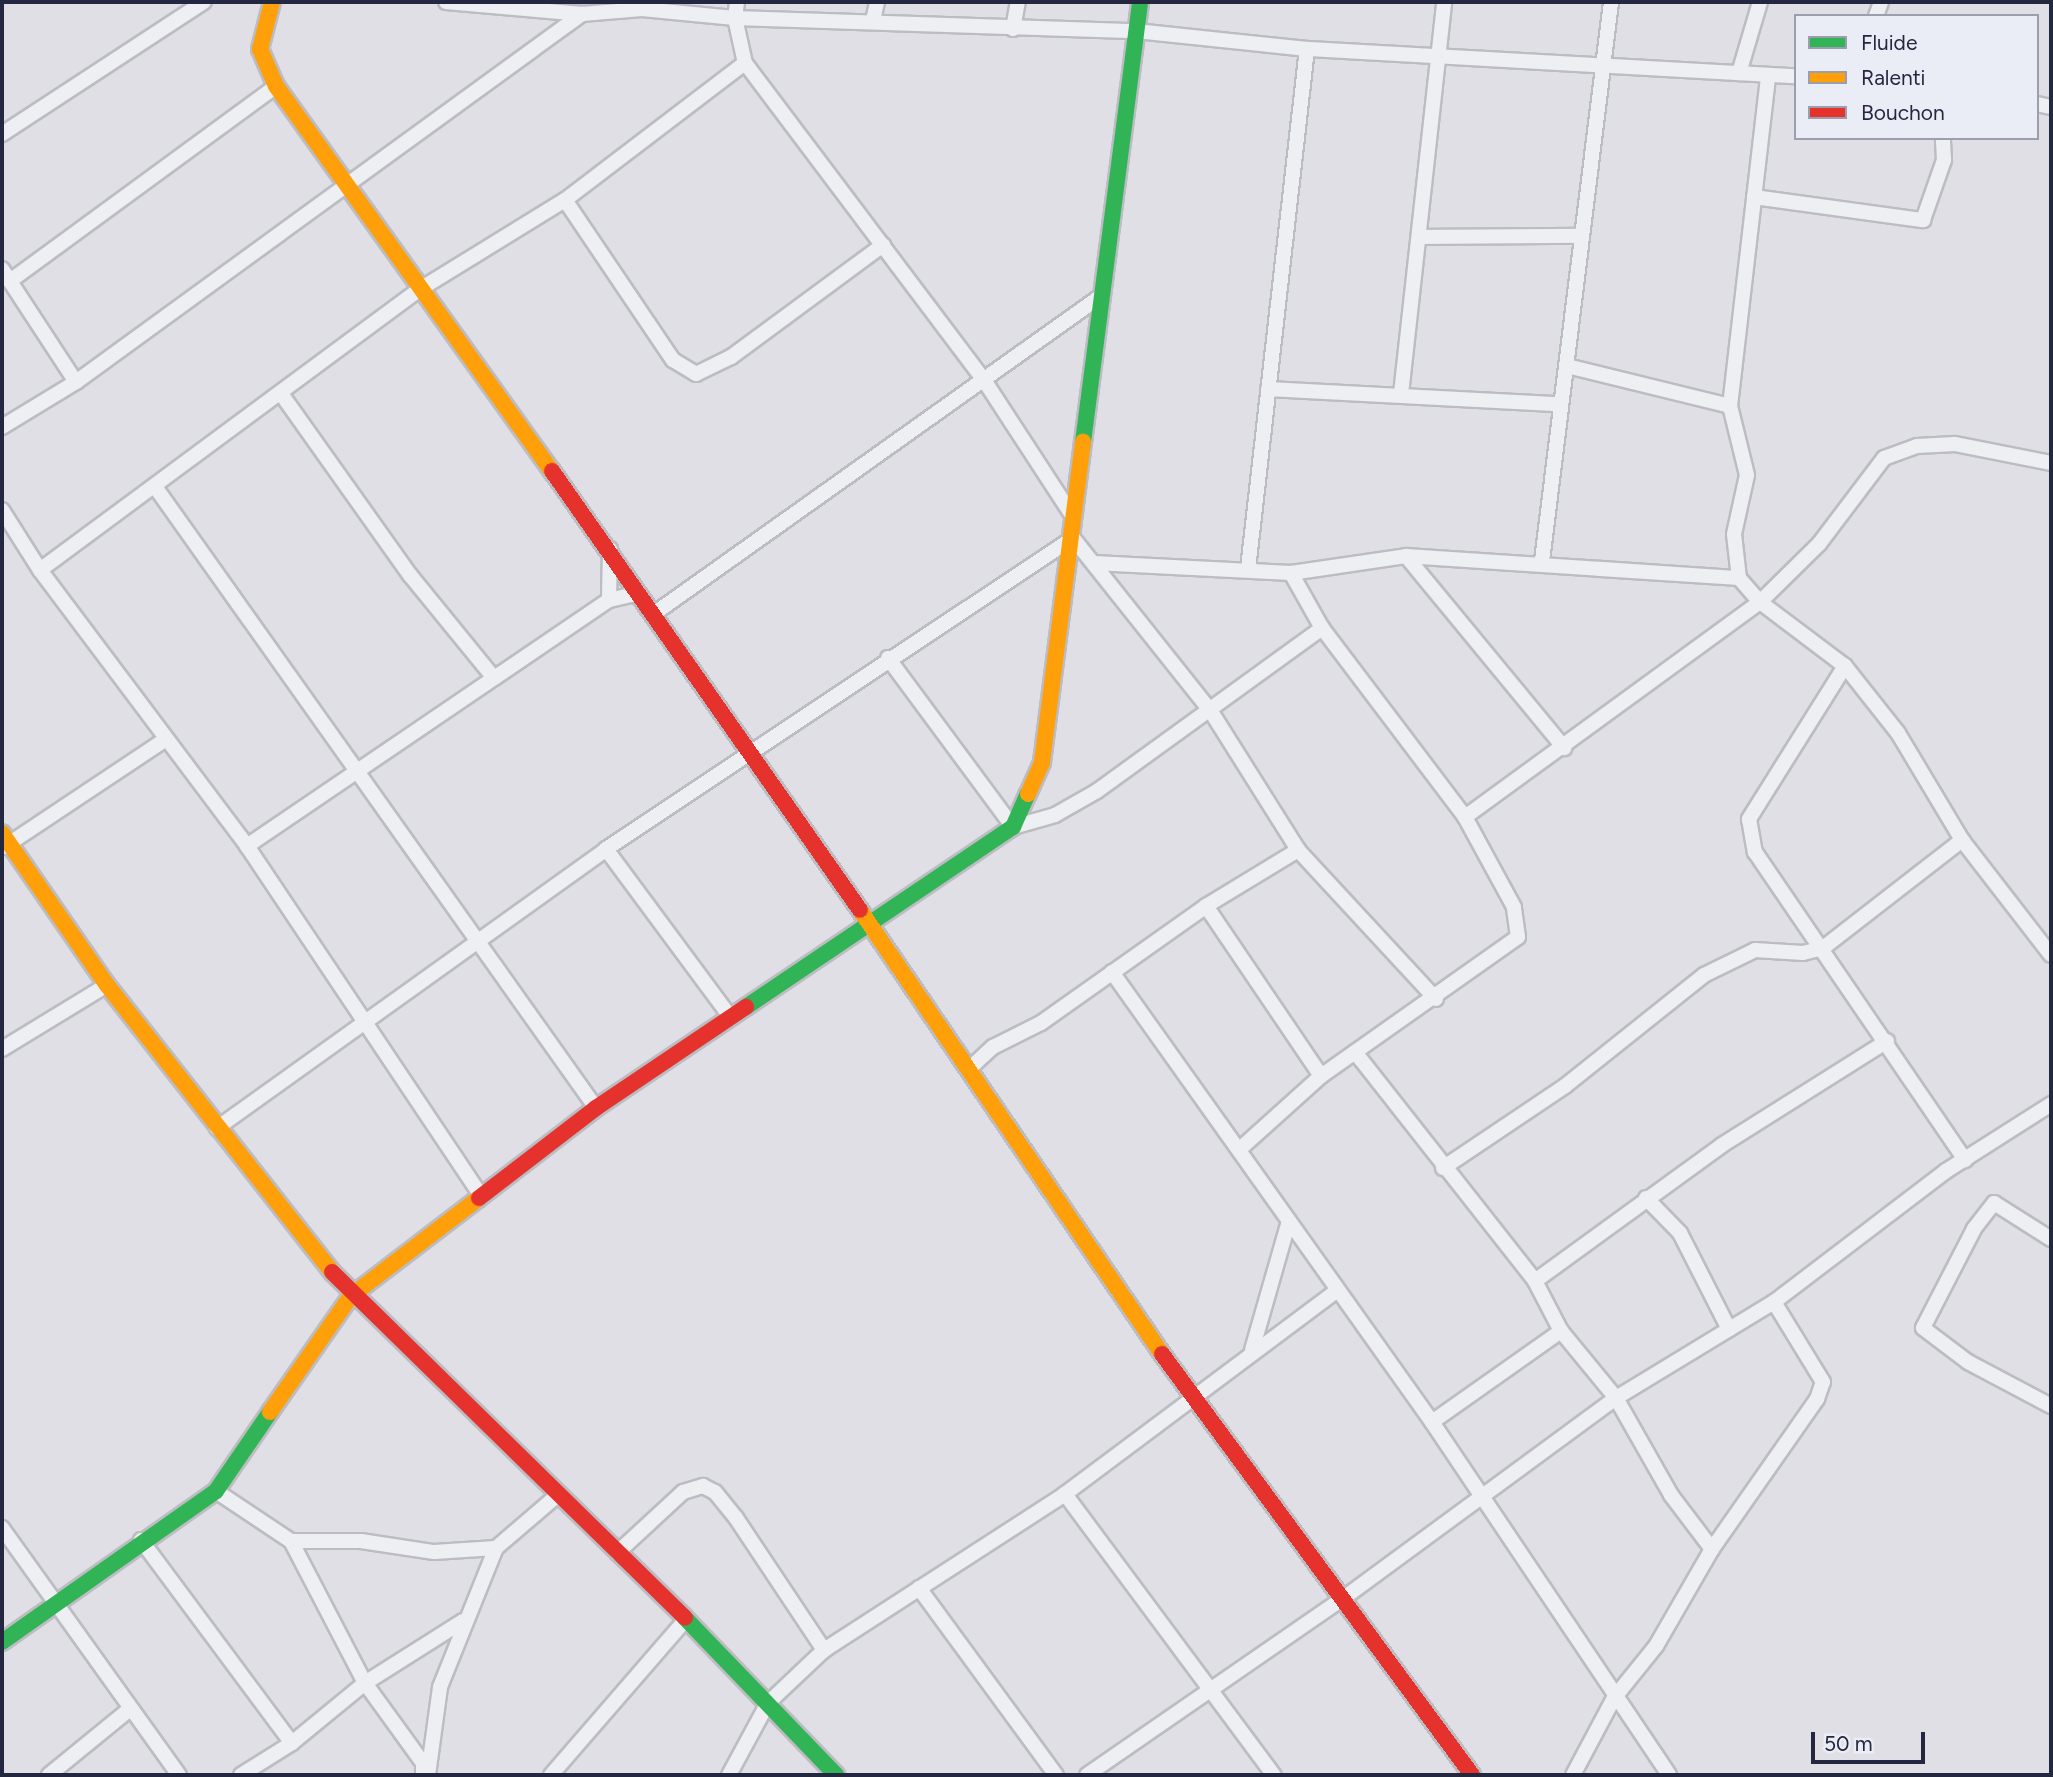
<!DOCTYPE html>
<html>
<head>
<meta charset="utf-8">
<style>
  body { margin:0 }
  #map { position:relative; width:2053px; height:1777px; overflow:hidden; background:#dfdfe5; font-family:Figtree,sans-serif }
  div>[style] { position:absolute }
  .roads { filter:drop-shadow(2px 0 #bcbcc3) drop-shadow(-2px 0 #bcbcc3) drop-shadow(0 2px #bcbcc3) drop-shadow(0 -2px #bcbcc3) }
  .street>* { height:14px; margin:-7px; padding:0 7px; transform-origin:7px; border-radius:7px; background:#eeeff2 }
  .fast>* { height:16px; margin:-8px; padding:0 8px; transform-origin:8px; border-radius:8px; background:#30b455 }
  .slow>* { height:16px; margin:-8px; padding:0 8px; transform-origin:8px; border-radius:8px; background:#ff9f0a }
  .jam>* { height:16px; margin:-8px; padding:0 8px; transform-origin:8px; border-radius:8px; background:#e5322d }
  span { translate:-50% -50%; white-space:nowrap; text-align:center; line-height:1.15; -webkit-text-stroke:5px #ebedf6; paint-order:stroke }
  .frame { position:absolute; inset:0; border:4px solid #242740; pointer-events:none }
  .legend { position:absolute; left:1794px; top:14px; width:245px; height:126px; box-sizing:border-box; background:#ebedf6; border:2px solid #9b9ead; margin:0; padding:9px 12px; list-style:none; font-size:21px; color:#242740 }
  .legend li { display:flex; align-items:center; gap:14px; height:35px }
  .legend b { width:35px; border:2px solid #9b9ead }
  .scale { position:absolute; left:1811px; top:1732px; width:114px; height:32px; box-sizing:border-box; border:4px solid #242740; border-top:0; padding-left:9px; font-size:21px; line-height:24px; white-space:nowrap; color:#242740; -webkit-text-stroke:5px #ebedf6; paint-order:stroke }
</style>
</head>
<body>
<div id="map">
  <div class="roads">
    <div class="street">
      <div style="left:446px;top:2px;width:137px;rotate:5deg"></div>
      <div style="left:582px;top:14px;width:60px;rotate:-4.8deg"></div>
      <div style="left:642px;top:9px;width:93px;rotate:5.5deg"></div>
      <div style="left:735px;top:18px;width:401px;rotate:1.9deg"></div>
      <div style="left:1136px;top:31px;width:172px;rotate:6deg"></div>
      <div style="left:1307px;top:49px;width:490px;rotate:3.2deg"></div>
      <div style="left:737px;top:2px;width:16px;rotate:97deg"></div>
      <div style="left:735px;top:18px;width:46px;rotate:77.5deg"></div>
      <div style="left:745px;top:63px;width:393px;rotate:53deg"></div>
      <div style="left:982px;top:377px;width:168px;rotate:56.9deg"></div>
      <div style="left:1876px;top:16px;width:15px;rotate:-70deg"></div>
      <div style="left:873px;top:21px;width:19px;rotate:-78deg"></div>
      <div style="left:1013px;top:29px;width:27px;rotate:-80deg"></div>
      <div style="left:1739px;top:73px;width:74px;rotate:-73.5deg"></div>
      <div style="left:2037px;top:104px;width:14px;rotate:12deg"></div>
      <div style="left:2px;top:134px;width:241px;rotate:-33.2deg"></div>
      <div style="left:1754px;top:197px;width:171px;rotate:7.8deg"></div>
      <div style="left:1923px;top:220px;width:64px;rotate:-70.7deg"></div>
      <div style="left:1944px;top:160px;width:22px;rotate:-93deg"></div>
      <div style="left:565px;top:200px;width:193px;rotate:56deg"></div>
      <div style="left:673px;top:360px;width:27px;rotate:31deg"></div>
      <div style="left:696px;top:374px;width:39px;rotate:-26deg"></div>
      <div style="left:731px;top:357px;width:189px;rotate:-36.4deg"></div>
      <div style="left:1419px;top:237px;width:161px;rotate:-0.4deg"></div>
      <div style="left:2px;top:269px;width:135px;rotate:56.8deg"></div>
      <div style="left:10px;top:281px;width:330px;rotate:-36.2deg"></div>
      <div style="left:1567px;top:366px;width:168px;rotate:13.8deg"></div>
      <div style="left:1268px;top:389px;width:291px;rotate:3deg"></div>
      <div style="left:1401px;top:394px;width:394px;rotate:-83.7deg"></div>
      <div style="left:282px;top:395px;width:221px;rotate:54.6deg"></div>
      <div style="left:410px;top:575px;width:133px;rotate:50.8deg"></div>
      <div style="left:2px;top:427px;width:87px;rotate:-31.3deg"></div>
      <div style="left:76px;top:382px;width:626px;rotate:-36.03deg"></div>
      <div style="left:156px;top:488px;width:760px;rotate:54.64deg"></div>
      <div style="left:2px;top:510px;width:71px;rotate:57.7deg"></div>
      <div style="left:40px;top:570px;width:345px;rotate:53.1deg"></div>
      <div style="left:247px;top:846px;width:417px;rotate:56.2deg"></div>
      <div style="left:1406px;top:556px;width:249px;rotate:50.5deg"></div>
      <div style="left:1542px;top:561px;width:563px;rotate:-82.96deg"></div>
      <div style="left:1094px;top:563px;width:197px;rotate:2.9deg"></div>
      <div style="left:1291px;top:573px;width:116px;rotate:-8.4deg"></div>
      <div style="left:1406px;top:556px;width:334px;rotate:3.8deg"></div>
      <div style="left:1739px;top:578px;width:32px;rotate:49deg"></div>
      <div style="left:1760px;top:602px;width:106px;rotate:37deg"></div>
      <div style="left:1845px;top:666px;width:85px;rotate:51.7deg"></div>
      <div style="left:1898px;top:733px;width:125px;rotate:59.1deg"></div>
      <div style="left:1962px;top:840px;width:145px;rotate:52.3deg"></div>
      <div style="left:1248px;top:569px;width:523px;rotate:-83.53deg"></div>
      <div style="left:40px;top:570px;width:469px;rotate:-36.5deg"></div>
      <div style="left:417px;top:291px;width:174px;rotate:-31.6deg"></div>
      <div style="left:565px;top:200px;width:226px;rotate:-37.3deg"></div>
      <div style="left:1739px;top:578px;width:44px;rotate:-96.5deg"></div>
      <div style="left:1734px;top:534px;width:60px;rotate:-77.6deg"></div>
      <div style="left:1747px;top:475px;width:71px;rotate:-103.8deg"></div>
      <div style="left:1730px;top:406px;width:332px;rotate:-83.4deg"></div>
      <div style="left:609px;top:600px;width:51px;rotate:-88.9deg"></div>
      <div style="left:655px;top:613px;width:547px;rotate:-35.4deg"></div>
      <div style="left:888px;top:658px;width:210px;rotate:53.5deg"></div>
      <div style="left:1013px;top:827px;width:44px;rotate:-15.9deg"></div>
      <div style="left:1055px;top:815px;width:48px;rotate:-29.7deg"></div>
      <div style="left:1097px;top:791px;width:278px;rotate:-35.9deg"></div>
      <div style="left:1845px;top:666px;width:181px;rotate:122.1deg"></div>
      <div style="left:1749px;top:819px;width:34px;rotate:80deg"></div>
      <div style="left:1755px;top:852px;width:373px;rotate:55.7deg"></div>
      <div style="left:1465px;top:817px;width:365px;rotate:-36.1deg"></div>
      <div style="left:1760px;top:602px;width:83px;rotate:-44.5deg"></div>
      <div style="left:1819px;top:544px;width:108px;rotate:-52.9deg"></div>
      <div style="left:1884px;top:458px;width:35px;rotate:-20deg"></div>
      <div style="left:1917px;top:446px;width:38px;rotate:-3deg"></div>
      <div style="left:1955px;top:444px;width:98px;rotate:11.2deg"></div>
      <div style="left:247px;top:846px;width:438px;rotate:-34.2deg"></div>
      <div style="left:609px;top:600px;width:28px;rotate:-13deg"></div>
      <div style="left:4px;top:847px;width:195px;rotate:-33.7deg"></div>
      <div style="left:606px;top:849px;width:210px;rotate:53.5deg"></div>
      <div style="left:1206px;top:906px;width:205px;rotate:55.9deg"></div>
      <div style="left:1112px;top:972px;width:552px;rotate:54.58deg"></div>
      <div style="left:1432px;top:1422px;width:425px;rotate:56.1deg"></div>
      <div style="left:2px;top:1049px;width:123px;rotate:-31.4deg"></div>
      <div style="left:1355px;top:1052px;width:291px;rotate:51.8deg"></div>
      <div style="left:1535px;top:1281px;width:56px;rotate:62.5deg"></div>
      <div style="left:1561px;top:1331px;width:87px;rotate:50.6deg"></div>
      <div style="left:1616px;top:1398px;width:112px;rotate:60.4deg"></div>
      <div style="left:1671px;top:1495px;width:68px;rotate:52.8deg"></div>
      <div style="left:968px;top:1070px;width:34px;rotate:-43deg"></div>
      <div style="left:993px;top:1047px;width:54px;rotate:-26.6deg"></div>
      <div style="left:1041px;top:1023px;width:202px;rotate:-35.3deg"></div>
      <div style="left:1206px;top:906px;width:108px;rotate:-31.3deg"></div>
      <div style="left:217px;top:1128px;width:479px;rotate:-35.6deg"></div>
      <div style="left:606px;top:849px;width:561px;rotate:-33.66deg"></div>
      <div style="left:1073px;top:538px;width:220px;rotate:51.5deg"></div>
      <div style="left:1210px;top:710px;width:165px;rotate:57.8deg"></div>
      <div style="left:1298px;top:850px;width:203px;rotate:47.2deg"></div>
      <div style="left:1241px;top:1148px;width:108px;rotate:-42deg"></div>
      <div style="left:1321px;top:1076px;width:241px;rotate:-35.2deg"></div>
      <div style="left:1518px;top:937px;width:30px;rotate:-98deg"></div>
      <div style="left:1514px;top:907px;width:102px;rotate:-118.6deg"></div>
      <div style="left:1465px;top:817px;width:237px;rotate:-127.1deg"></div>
      <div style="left:1322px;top:628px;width:63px;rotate:-119.4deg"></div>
      <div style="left:1443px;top:1168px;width:147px;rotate:-33.9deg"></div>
      <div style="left:1565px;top:1086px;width:178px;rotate:-38.6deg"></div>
      <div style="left:1704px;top:975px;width:57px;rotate:-26.1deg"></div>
      <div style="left:1755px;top:950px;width:48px;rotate:3.6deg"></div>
      <div style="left:1803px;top:953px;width:21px;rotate:-14deg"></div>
      <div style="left:1823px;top:948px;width:176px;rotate:-37.8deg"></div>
      <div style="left:1646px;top:1198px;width:49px;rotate:45.8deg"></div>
      <div style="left:1680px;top:1233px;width:108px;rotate:63deg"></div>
      <div style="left:2051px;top:1239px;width:67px;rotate:-147.7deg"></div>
      <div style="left:1994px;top:1203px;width:33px;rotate:128deg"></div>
      <div style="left:1974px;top:1229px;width:111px;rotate:117.3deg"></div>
      <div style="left:1923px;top:1328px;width:56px;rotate:37.1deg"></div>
      <div style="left:1968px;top:1362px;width:94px;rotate:27.9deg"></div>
      <div style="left:1535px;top:1281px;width:231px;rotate:-36deg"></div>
      <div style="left:1722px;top:1145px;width:195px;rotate:-32.2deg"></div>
      <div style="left:1252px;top:1350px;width:134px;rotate:-74deg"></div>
      <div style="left:1432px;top:1422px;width:158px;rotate:-35.2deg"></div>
      <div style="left:216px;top:1491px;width:90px;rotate:33.7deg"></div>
      <div style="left:291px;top:1541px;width:160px;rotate:62.5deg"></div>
      <div style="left:365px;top:1683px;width:99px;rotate:54.1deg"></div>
      <div style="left:423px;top:1763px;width:12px;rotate:90deg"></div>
      <div style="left:1065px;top:1494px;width:350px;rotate:53.4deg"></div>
      <div style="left:2px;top:1528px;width:304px;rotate:54.4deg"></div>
      <div style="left:141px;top:1540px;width:253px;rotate:53.4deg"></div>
      <div style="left:291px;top:1541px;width:70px"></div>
      <div style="left:361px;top:1541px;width:74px;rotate:8.6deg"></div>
      <div style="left:434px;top:1552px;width:62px;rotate:-3.7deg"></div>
      <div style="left:617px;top:1553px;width:90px;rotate:-42.7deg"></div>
      <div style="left:683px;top:1492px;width:21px;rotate:-17deg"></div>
      <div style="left:703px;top:1486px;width:13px;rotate:27deg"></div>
      <div style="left:715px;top:1492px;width:33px;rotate:51deg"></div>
      <div style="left:736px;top:1518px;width:159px;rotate:56.3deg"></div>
      <div style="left:919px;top:1588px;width:232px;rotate:53.8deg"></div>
      <div style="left:49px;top:1775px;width:104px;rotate:-39.2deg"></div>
      <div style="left:241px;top:1775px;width:60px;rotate:-32.1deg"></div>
      <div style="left:292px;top:1743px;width:94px;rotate:-39.4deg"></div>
      <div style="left:365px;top:1683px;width:116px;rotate:-32.3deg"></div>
      <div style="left:428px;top:1775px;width:89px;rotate:-82.2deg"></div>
      <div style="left:440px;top:1687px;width:150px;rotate:-68.1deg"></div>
      <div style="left:496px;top:1548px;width:83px;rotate:-40.6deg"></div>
      <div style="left:551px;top:1775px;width:206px;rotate:-49.1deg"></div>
      <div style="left:729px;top:1775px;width:82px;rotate:-61.6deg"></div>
      <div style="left:768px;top:1703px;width:77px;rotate:-43.4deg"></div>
      <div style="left:824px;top:1650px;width:287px;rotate:-32.9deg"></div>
      <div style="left:1065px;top:1494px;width:339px;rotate:-36.8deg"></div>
      <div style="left:1087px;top:1775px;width:308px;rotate:-34.6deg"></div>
      <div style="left:1341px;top:1600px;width:341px;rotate:-36.3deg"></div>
      <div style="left:1616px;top:1398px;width:185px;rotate:-31.3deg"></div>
      <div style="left:1774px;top:1302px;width:216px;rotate:-37.3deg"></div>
      <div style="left:1946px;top:1171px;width:125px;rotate:-32.5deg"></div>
      <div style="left:1573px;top:1775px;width:87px;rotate:-62deg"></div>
      <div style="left:1614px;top:1698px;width:67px;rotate:-51.1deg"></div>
      <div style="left:1656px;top:1646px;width:112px;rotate:-60deg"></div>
      <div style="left:1712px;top:1549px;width:183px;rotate:-55deg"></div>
      <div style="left:1817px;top:1399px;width:18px;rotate:-71deg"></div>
      <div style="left:1823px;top:1382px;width:94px;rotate:-121.5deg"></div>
    </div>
    <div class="fast">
      <div style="left:1083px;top:442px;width:444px;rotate:-82.6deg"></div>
      <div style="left:746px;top:1007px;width:322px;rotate:-34deg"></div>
      <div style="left:1013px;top:827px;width:36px;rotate:-66deg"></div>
      <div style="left:685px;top:1618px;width:218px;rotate:46.1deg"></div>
      <div style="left:2px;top:1642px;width:262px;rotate:-35.2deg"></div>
      <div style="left:216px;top:1491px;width:96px;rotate:-55.6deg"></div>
    </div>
    <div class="slow">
      <div style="left:272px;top:2px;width:49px;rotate:104.3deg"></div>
      <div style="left:260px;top:49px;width:40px;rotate:66.6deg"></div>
      <div style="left:276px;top:86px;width:474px;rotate:54.4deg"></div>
      <div style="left:1028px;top:794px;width:35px;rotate:-66deg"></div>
      <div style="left:1042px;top:762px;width:323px;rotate:-82.7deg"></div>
      <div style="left:2px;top:833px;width:185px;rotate:55.4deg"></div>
      <div style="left:107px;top:985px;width:365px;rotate:51.9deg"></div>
      <div style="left:860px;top:910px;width:537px;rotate:55.78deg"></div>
      <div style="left:270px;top:1412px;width:141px;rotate:-55.1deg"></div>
      <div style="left:351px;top:1296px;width:161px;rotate:-37.4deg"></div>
    </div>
    <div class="jam">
      <div style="left:552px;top:471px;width:536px;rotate:54.95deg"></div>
      <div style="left:479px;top:1198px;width:148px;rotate:-37.6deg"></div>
      <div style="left:596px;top:1108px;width:181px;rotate:-34deg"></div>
      <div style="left:332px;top:1272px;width:494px;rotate:44.4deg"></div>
      <div style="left:1162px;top:1354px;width:523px;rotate:53.63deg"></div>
    </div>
  </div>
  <div class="frame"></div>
  <ul class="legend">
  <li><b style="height:9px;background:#30b455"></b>Fluide</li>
  <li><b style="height:9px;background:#ff9f0a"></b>Ralenti</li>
  <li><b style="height:9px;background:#e5322d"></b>Bouchon</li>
  </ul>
  <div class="scale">50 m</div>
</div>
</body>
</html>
